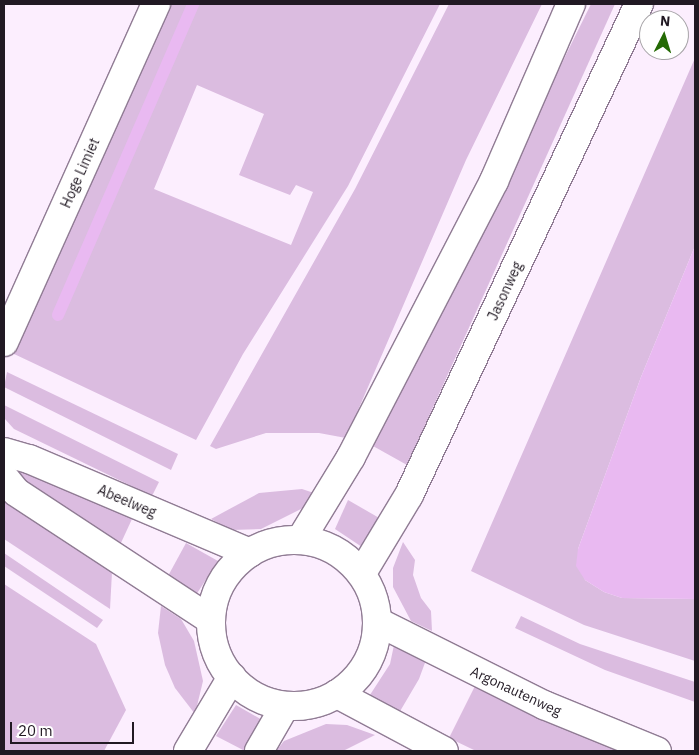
<!DOCTYPE html>
<html>
<head>
<meta charset="utf-8">
<style>
  body { margin:0 }
  #map { position:relative; width:699px; height:755px; overflow:hidden; background:#fceefe; font-family:"IBM Plex Sans",sans-serif }
  div>[style] { position:absolute }
  .green>* { inset:0; background:#dbbce0 }
  .water>* { inset:0; background:#e9b9f1 }
  .stream>* { height:12px; margin:-6px; padding:0 6px; transform-origin:6px; border-radius:6px; background:#e9b9f1 }
  .roads { filter:drop-shadow(1px 0 #907c94) drop-shadow(-1px 0 #907c94) drop-shadow(0 1px #907c94) drop-shadow(0 -1px #907c94) }
  .minor>* { height:28px; margin:-14px; padding:0 14px; transform-origin:14px; border-radius:14px; background:#fff }
  .minor>.ring { margin:-14px; padding:0; box-sizing:content-box; background:none; border:28px solid #fff; border-radius:50% }
  span { translate:-50% -50%; white-space:nowrap; text-align:center; line-height:1.15; -webkit-text-stroke:4.5px #fff; paint-order:stroke }
  .street-label { font-size:14px; color:#211923 }
  .frame { position:absolute; inset:0; border:5px solid #211923; pointer-events:none }
  .north { position:absolute; left:639px; top:10px; width:50px; height:50px; box-sizing:border-box; background:#fff; border:1px solid #a6a3a7; border-radius:50%; rotate:5deg; font-size:14px; font-weight:700; line-height:20px; text-align:center; color:#211923 }
  .north::after { content:''; display:block; margin:auto; width:18px; height:22px; background:#246a04; clip-path:polygon(50% 0,100% 100%,50% 72%,0 100%) }
  .scale { position:absolute; left:10px; top:722px; width:124px; height:22px; box-sizing:border-box; border:2px solid #211923; border-top:0; padding-left:6px; font-size:15px; line-height:18px; white-space:nowrap; color:#211923; -webkit-text-stroke:4px #fff; paint-order:stroke }
</style>
</head>
<body>
<div id="map">
  <div class="green">
    <div style="clip-path:polygon(evenodd,166px 4px,440px 4px,348px 186px,243px 354px,196px 440px,12px 353px,166px 4px,197px 85px,264px 114px,239px 175px,290px 195px,296px 185px,313px 192px,291px 245px,154px 189px,197px 85px)"></div>
    <div style="clip-path:polygon(449px 4px,542px 4px,466px 160px,346px 438px,319px 433px,266px 433px,216px 449px,210px 446px,355px 189px)"></div>
    <div style="clip-path:polygon(591px 4px,615px 4px,407px 465px,373px 446px)"></div>
    <div style="clip-path:polygon(695px 58px,695px 246px,641px 377px,578px 549px,585px 580px,604px 592px,622px 598px,695px 599px,695px 661px,584px 625px,471px 571px)"></div>
    <div style="clip-path:polygon(7px 372px,178px 454px,171px 470px,4px 387px)"></div>
    <div style="clip-path:polygon(4px 405px,159px 482px,152px 496px,14px 429px,4px 418px)"></div>
    <div style="clip-path:polygon(6px 459px,132px 519px,120px 545px,4px 470px)"></div>
    <div style="clip-path:polygon(302px 489px,317px 494px,303px 508px,261px 529px,231px 530px,211px 519px,259px 493px)"></div>
    <div style="clip-path:polygon(348px 500px,381px 519px,365px 549px,335px 529px)"></div>
    <div style="clip-path:polygon(4px 502px,112px 572px,110px 609px,4px 539px)"></div>
    <div style="clip-path:polygon(403px 542px,415px 560px,413px 575px,421px 598px,431px 611px,432px 631px,411px 621px,393px 587px,393px 568px)"></div>
    <div style="clip-path:polygon(186px 543px,218px 561px,196px 595px,168px 576px)"></div>
    <div style="clip-path:polygon(4px 553px,103px 620px,97px 628px,4px 566px)"></div>
    <div style="clip-path:polygon(4px 584px,96px 644px,126px 710px,104px 751px,4px 751px)"></div>
    <div style="clip-path:polygon(161px 606px,181px 619px,194px 641px,203px 681px,195px 714px,175px 688px,165px 665px,158px 633px)"></div>
    <div style="clip-path:polygon(521px 616px,580px 644px,695px 682px,695px 702px,605px 670px,515px 628px)"></div>
    <div style="clip-path:polygon(394px 645px,426px 660px,419px 679px,399px 713px,368px 698px,390px 664px)"></div>
    <div style="clip-path:polygon(476px 684px,622px 751px,476px 751px,449px 738px)"></div>
    <div style="clip-path:polygon(236px 705px,264px 721px,245px 751px,216px 736px)"></div>
    <div style="clip-path:polygon(326px 724px,347px 725px,375px 735px,343px 751px,276px 751px,284px 741px)"></div>
  </div>
  <div class="water">
    <div style="clip-path:polygon(695px 246px,695px 599px,622px 598px,604px 592px,585px 580px,576px 566px,578px 549px,641px 377px)"></div>
  </div>
  <div class="stream">
    <div style="left:58px;top:315px;width:339px;rotate:-66.5deg"></div>
  </div>
  <div class="roads">
    <div class="minor">
      <div style="left:4px;top:342px;width:371px;rotate:-65.8deg"></div>
      <div style="left:4px;top:452px;width:26px;rotate:16deg"></div>
      <div style="left:29px;top:459px;width:240px;rotate:23deg"></div>
      <div style="left:4px;top:477px;width:19px;rotate:51deg"></div>
      <div style="left:16px;top:492px;width:233px;rotate:33.3deg"></div>
      <div style="left:301px;top:539px;width:96px;rotate:-58.6deg"></div>
      <div style="left:351px;top:457px;width:311px;rotate:-62.6deg"></div>
      <div style="left:494px;top:181px;width:193px;rotate:-66.5deg"></div>
      <div class="ring" style="left:211px;top:540px;width:138px;height:138px"></div>
      <div style="left:362px;top:573px;width:91px;rotate:-58.9deg"></div>
      <div style="left:409px;top:495px;width:542px;rotate:-64.9deg"></div>
      <div style="left:378px;top:622px;width:186px;rotate:26.6deg"></div>
      <div style="left:544px;top:705px;width:122px;rotate:22.2deg"></div>
      <div style="left:337px;top:694px;width:121px;rotate:28deg"></div>
      <div style="left:188px;top:751px;width:86px;rotate:-59.3deg"></div>
      <div style="left:259px;top:751px;width:52px;rotate:-60deg"></div>
    </div>
  </div>
  <div class="street-label">
    <span style="left:80px;top:173px;rotate:-66deg">Hoge Limiet</span>
    <span style="left:505px;top:291px;rotate:-65deg">Jasonweg</span>
    <span style="left:127px;top:501px;rotate:23deg">Abeelweg</span>
    <span style="left:516px;top:691px;rotate:25deg">Argonautenweg</span>
  </div>
  <div class="frame"></div>
  <div class="north">N</div>
  <div class="scale">20 m</div>
</div>
</body>
</html>
